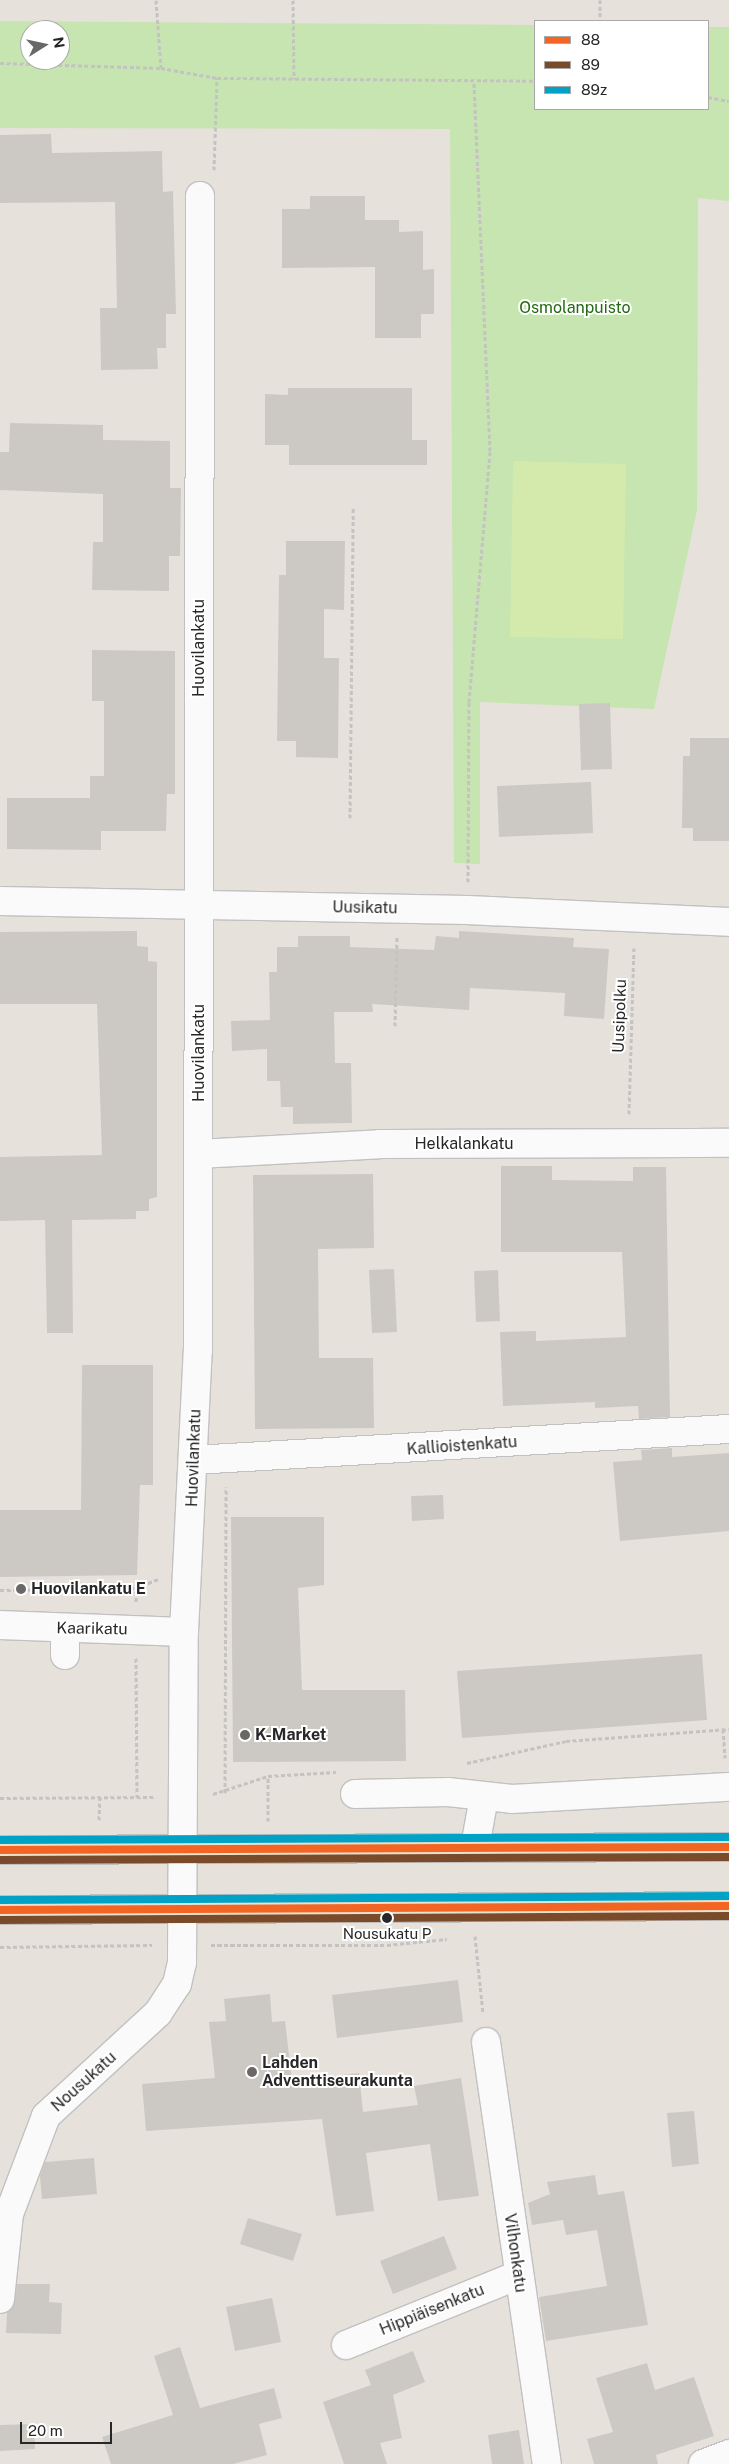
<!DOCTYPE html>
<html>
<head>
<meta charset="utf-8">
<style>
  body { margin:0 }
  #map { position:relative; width:729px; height:2464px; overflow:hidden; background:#e6e1db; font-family:"Public Sans",sans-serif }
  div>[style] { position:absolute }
  .green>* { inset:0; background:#c6e5b0 }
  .pitch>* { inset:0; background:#d3eaac }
  .building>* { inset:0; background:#ccc9c5 }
  .path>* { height:3px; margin-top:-1.5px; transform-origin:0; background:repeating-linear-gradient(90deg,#c4c3c2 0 4px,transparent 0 6.5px) }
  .roads { filter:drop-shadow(1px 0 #c2c1c2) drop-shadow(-1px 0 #c2c1c2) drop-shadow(0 1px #c2c1c2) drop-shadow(0 -1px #c2c1c2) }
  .minor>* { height:28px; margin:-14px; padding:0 14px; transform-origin:14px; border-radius:14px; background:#fbfafa }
  .major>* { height:28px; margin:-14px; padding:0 14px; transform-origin:14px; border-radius:14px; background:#e7e1cf }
  .bus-1>* { height:8px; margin:-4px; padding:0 4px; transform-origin:4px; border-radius:4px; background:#f26522 }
  .bus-2>* { height:8px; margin:-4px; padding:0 4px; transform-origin:4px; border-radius:4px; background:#7a4b2a }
  .bus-3>* { height:8px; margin:-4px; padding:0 4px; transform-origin:4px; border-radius:4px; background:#02a2c6 }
  .dots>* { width:14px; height:14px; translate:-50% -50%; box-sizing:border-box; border:2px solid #fff; border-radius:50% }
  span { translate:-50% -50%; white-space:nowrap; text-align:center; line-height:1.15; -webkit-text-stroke:4px #fff; paint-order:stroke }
  .bus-label { font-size:15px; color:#272727 }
  .park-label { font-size:16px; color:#246812 }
  .street-label { font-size:16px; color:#272727 }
  .poi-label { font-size:16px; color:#272727; font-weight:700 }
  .left { translate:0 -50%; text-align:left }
  .legend { position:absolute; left:534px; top:20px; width:175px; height:90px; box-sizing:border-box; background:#fff; border:1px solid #a9a9a9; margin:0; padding:6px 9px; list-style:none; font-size:15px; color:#272727 }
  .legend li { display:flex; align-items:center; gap:10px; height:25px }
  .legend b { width:25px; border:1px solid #a9a9a9 }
  .north { position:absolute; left:20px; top:20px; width:50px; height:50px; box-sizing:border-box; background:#fff; border:1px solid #a9a9a9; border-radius:50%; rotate:80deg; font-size:14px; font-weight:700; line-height:20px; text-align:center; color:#272727 }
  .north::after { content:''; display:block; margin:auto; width:18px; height:22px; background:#6a6866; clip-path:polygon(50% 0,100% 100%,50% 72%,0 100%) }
  .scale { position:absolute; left:20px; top:2422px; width:92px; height:22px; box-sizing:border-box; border:2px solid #272727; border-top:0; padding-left:6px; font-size:15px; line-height:18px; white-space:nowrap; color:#272727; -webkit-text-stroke:4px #fff; paint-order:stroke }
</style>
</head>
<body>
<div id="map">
  <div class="green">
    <div style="clip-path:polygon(evenodd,0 21px,535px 25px,535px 109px,708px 109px,708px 27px,729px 27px,729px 201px,698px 198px,697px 510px,654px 709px,480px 702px,480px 864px,454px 863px,450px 129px,0 128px,0 21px,30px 30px,60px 30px,60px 60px,30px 60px,30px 30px)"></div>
  </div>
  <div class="pitch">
    <div style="clip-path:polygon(513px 461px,626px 464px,623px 639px,510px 637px)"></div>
  </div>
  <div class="building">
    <div style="clip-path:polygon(51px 134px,52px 153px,162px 151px,163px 192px,173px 191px,176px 314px,166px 314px,166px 348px,157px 348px,158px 369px,101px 370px,100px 308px,117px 308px,115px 202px,0 203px,0 135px)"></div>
    <div style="clip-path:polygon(310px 196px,365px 196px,365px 220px,399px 220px,399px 232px,423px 231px,423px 270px,434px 269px,434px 314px,421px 314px,421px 338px,375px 338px,375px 267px,282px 268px,282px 209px,310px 209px)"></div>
    <div style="clip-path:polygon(288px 388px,412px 388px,412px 440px,427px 440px,427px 465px,289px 465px,289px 445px,265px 445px,265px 394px,288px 395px)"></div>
    <div style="clip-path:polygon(10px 423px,103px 425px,103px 440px,170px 441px,170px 488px,181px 488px,180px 556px,169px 556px,169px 591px,92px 590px,93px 542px,103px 542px,103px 494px,0 490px,0 452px,9px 452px)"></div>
    <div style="clip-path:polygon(286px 541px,345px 541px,344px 610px,324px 609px,324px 658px,339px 658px,338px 758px,296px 757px,296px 741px,277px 741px,279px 575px,286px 575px)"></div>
    <div style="clip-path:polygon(92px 650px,175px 651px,175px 794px,167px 794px,166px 831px,101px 831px,101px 850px,7px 849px,7px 798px,90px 798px,90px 776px,104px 776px,104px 701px,92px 701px)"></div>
    <div style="clip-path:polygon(610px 703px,612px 769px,581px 770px,579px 704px)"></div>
    <div style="clip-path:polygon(690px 738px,729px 738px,729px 841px,693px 841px,693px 828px,682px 828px,683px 756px,690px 756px)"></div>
    <div style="clip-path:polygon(591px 782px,593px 833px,499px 837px,497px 786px)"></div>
    <div style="clip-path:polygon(137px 931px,137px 946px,148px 947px,148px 961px,157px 962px,157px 1197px,149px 1199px,149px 1211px,136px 1211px,136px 1219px,72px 1220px,73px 1333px,47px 1333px,45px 1220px,0 1221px,0 1157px,102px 1155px,97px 1004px,0 1004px,0 932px)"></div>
    <div style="clip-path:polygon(459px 931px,574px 938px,573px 947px,609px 949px,604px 1019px,564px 1016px,565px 993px,470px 988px,469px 1010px,372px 1004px,373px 1012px,334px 1012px,335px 1063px,351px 1063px,352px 1123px,293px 1124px,293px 1107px,281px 1107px,280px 1081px,267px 1081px,267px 1049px,232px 1051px,231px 1021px,270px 1020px,269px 972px,277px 972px,277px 947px,298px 947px,298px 936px,350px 936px,350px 947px,434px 950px,436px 936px,459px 938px)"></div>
    <div style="clip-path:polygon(501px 1166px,552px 1166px,552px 1180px,633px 1181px,633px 1167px,666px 1167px,670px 1417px,639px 1419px,638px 1406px,595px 1408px,595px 1402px,503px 1406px,500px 1332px,536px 1331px,536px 1341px,626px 1337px,622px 1252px,501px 1252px)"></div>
    <div style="clip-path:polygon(373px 1174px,374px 1248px,318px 1249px,319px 1358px,373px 1358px,374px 1428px,255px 1429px,253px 1175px)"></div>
    <div style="clip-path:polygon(394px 1269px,397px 1332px,372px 1333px,369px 1270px)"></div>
    <div style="clip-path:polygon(498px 1270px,500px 1321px,476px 1322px,474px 1271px)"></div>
    <div style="clip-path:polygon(82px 1365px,153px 1365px,153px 1485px,140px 1485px,137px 1575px,0 1577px,0 1510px,81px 1510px)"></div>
    <div style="clip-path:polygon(672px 1448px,672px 1457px,729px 1453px,729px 1531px,620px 1541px,613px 1462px,642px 1460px,641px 1450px)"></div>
    <div style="clip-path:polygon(443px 1495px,444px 1519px,412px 1521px,411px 1496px)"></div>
    <div style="clip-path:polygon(231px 1517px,324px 1517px,324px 1585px,298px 1588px,302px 1690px,405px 1690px,406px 1761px,233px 1762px)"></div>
    <div style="clip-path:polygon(702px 1654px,707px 1720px,462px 1738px,457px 1671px)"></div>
    <div style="clip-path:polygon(458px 1980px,463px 2022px,337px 2038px,332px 1995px)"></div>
    <div style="clip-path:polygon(270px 1994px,272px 2022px,285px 2021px,292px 2081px,359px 2073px,363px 2112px,418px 2105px,414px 2086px,461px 2078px,479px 2196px,438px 2201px,430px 2144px,366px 2153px,374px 2211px,336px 2216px,322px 2119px,146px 2131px,142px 2084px,215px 2078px,209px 2022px,226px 2021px,224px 1999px)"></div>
    <div style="clip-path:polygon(694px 2111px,699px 2164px,672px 2167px,667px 2113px)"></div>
    <div style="clip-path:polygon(94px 2158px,97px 2194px,42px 2199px,40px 2176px,45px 2162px)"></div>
    <div style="clip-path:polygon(595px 2175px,598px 2195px,624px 2191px,648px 2325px,546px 2341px,539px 2297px,607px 2286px,597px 2230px,566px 2235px,563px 2220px,532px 2225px,528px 2203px,550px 2194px,547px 2182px)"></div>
    <div style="clip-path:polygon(248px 2218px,302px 2234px,293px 2261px,240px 2244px)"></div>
    <div style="clip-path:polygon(444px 2236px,457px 2269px,393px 2294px,380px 2261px)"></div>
    <div style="clip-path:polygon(17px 2284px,50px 2284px,49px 2302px,62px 2303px,61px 2334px,6px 2333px,7px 2313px,15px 2301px)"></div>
    <div style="clip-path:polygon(272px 2298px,281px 2342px,235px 2351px,226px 2307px)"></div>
    <div style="clip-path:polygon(180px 2347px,200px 2408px,274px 2388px,282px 2418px,259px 2424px,267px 2455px,233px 2464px,111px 2464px,102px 2437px,173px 2415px,154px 2356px)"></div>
    <div style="clip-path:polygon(413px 2351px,425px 2382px,393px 2395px,402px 2438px,380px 2443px,387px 2464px,344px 2464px,323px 2402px,371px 2385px,365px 2370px)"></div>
    <div style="clip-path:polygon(647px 2363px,655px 2390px,694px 2377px,714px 2436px,656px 2455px,658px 2464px,594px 2464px,587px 2439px,613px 2432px,596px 2378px)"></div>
    <div style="clip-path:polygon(34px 2424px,35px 2449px,0 2451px,0 2425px)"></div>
    <div style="clip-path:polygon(519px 2430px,524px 2464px,492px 2464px,488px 2435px)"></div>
  </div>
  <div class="path">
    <div style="left:156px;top:0;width:68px;rotate:85.8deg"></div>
    <div style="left:293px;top:0;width:79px;rotate:89.3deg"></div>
    <div style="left:600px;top:0;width:21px;rotate:90deg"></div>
    <div style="left:0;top:63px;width:161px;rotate:1.8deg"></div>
    <div style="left:161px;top:68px;width:57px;rotate:10.1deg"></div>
    <div style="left:217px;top:78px;width:318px;rotate:0.5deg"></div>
    <div style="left:708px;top:97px;width:21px;rotate:11deg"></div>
    <div style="left:214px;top:170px;width:92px;rotate:-88.1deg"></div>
    <div style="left:350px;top:818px;width:310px;rotate:-89.4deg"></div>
    <div style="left:468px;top:882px;width:180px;rotate:-89.7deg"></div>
    <div style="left:469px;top:702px;width:252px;rotate:-85.2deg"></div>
    <div style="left:490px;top:451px;width:369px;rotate:-92.5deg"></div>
    <div style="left:395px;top:1026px;width:89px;rotate:-88.7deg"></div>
    <div style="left:629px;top:1114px;width:166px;rotate:-88.3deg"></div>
    <div style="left:0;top:1590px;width:136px;rotate:-0.8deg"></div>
    <div style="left:136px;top:1588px;width:24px;rotate:-22deg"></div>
    <div style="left:136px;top:1602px;width:14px;rotate:-90deg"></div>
    <div style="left:136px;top:1658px;width:139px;rotate:89.6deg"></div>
    <div style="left:723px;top:1729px;width:29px;rotate:86deg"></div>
    <div style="left:467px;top:1763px;width:101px;rotate:-12.5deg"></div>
    <div style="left:566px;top:1741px;width:163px;rotate:-4.2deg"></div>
    <div style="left:225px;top:1793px;width:306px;rotate:-89.8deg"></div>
    <div style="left:213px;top:1794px;width:58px;rotate:-18.1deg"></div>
    <div style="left:268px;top:1776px;width:68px;rotate:-3.4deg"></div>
    <div style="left:0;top:1798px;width:154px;rotate:-0.4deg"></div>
    <div style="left:99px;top:1820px;width:24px;rotate:-88deg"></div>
    <div style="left:268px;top:1821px;width:45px;rotate:-90deg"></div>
    <div style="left:475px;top:1936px;width:78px;rotate:84.1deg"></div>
    <div style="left:211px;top:1945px;width:176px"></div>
    <div style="left:387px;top:1945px;width:60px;rotate:-5.7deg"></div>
    <div style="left:0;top:1947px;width:152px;rotate:-0.8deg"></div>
  </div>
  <div class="roads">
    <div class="minor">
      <div style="left:0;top:901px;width:467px;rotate:1.1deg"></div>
      <div style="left:467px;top:910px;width:262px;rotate:2.6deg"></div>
      <div style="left:198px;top:1154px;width:182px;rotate:-3.1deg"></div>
      <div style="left:380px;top:1144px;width:349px;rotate:-0.2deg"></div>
      <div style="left:194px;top:1460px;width:536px;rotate:-3.32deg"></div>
      <div style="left:0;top:1625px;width:184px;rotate:2.2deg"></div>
      <div style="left:65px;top:1655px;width:27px;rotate:-90deg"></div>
      <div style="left:355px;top:1794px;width:93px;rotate:-1.2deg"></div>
      <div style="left:448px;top:1792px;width:64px;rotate:6.2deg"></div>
      <div style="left:512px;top:1799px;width:217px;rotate:-3.2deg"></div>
      <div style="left:475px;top:1847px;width:51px;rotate:-79.8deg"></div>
      <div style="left:486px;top:2042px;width:426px;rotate:81.8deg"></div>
      <div style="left:0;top:2299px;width:85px;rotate:-84deg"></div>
      <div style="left:9px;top:2214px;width:105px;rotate:-69.3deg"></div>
      <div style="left:46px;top:2116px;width:152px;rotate:-42.6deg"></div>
      <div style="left:158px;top:2013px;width:35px;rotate:-57deg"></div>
      <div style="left:177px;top:1984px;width:22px;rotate:-77deg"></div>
      <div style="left:182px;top:1963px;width:331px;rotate:-89.7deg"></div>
      <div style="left:184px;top:1632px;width:282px;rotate:-87.2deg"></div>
      <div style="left:198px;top:1350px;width:1154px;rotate:-89.9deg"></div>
      <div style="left:346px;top:2345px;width:186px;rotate:-22.1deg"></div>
      <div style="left:703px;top:2464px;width:28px;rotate:-21deg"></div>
    </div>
    <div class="major">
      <div style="left:0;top:1850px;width:729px;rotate:-0.24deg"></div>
      <div style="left:0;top:1910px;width:729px;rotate:-0.31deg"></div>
    </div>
  </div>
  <div class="bus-1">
    <div style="left:0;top:1850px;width:729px;rotate:-0.24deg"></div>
    <div style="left:0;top:1910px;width:729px;rotate:-0.31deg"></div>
  </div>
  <div class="bus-2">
    <div style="left:0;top:1860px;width:729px;rotate:-0.24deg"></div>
    <div style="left:0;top:1920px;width:729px;rotate:-0.31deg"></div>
  </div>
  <div class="bus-3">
    <div style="left:0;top:1840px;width:729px;rotate:-0.24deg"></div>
    <div style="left:0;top:1900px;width:729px;rotate:-0.31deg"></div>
  </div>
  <div class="dots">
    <div style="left:21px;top:1589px;background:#6a6866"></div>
    <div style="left:245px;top:1735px;background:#6a6866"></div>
    <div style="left:387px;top:1918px;background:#272727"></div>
    <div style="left:252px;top:2072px;background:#6a6866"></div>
  </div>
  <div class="bus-label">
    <span style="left:387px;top:1934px">Nousukatu P</span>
  </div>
  <div class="park-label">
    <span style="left:575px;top:308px">Osmolanpuisto</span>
  </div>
  <div class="street-label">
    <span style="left:199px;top:648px;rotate:-90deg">Huovilankatu</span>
    <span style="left:365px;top:908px;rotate:1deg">Uusikatu</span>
    <span style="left:620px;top:1016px;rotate:-88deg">Uusipolku</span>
    <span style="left:199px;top:1053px;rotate:-90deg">Huovilankatu</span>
    <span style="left:464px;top:1144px">Helkalankatu</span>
    <span style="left:462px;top:1446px;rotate:-4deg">Kallioistenkatu</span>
    <span style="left:194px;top:1458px;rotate:-88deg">Huovilankatu</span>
    <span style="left:92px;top:1629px;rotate:1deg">Kaarikatu</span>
    <span style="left:84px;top:2082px;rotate:-42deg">Nousukatu</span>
    <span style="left:515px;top:2253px;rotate:82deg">Vilhonkatu</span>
    <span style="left:432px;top:2310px;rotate:-22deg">Hippiäisenkatu</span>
  </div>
  <div class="poi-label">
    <span class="left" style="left:31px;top:1589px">Huovilankatu E</span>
    <span class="left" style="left:255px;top:1735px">K-Market</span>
    <span class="left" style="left:262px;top:2072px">Lahden<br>Adventtiseurakunta</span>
  </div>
  <ul class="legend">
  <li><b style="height:6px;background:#f26522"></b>88</li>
  <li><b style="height:6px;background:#7a4b2a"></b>89</li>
  <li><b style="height:6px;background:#02a2c6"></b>89z</li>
  </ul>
  <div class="north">N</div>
  <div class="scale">20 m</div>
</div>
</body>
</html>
